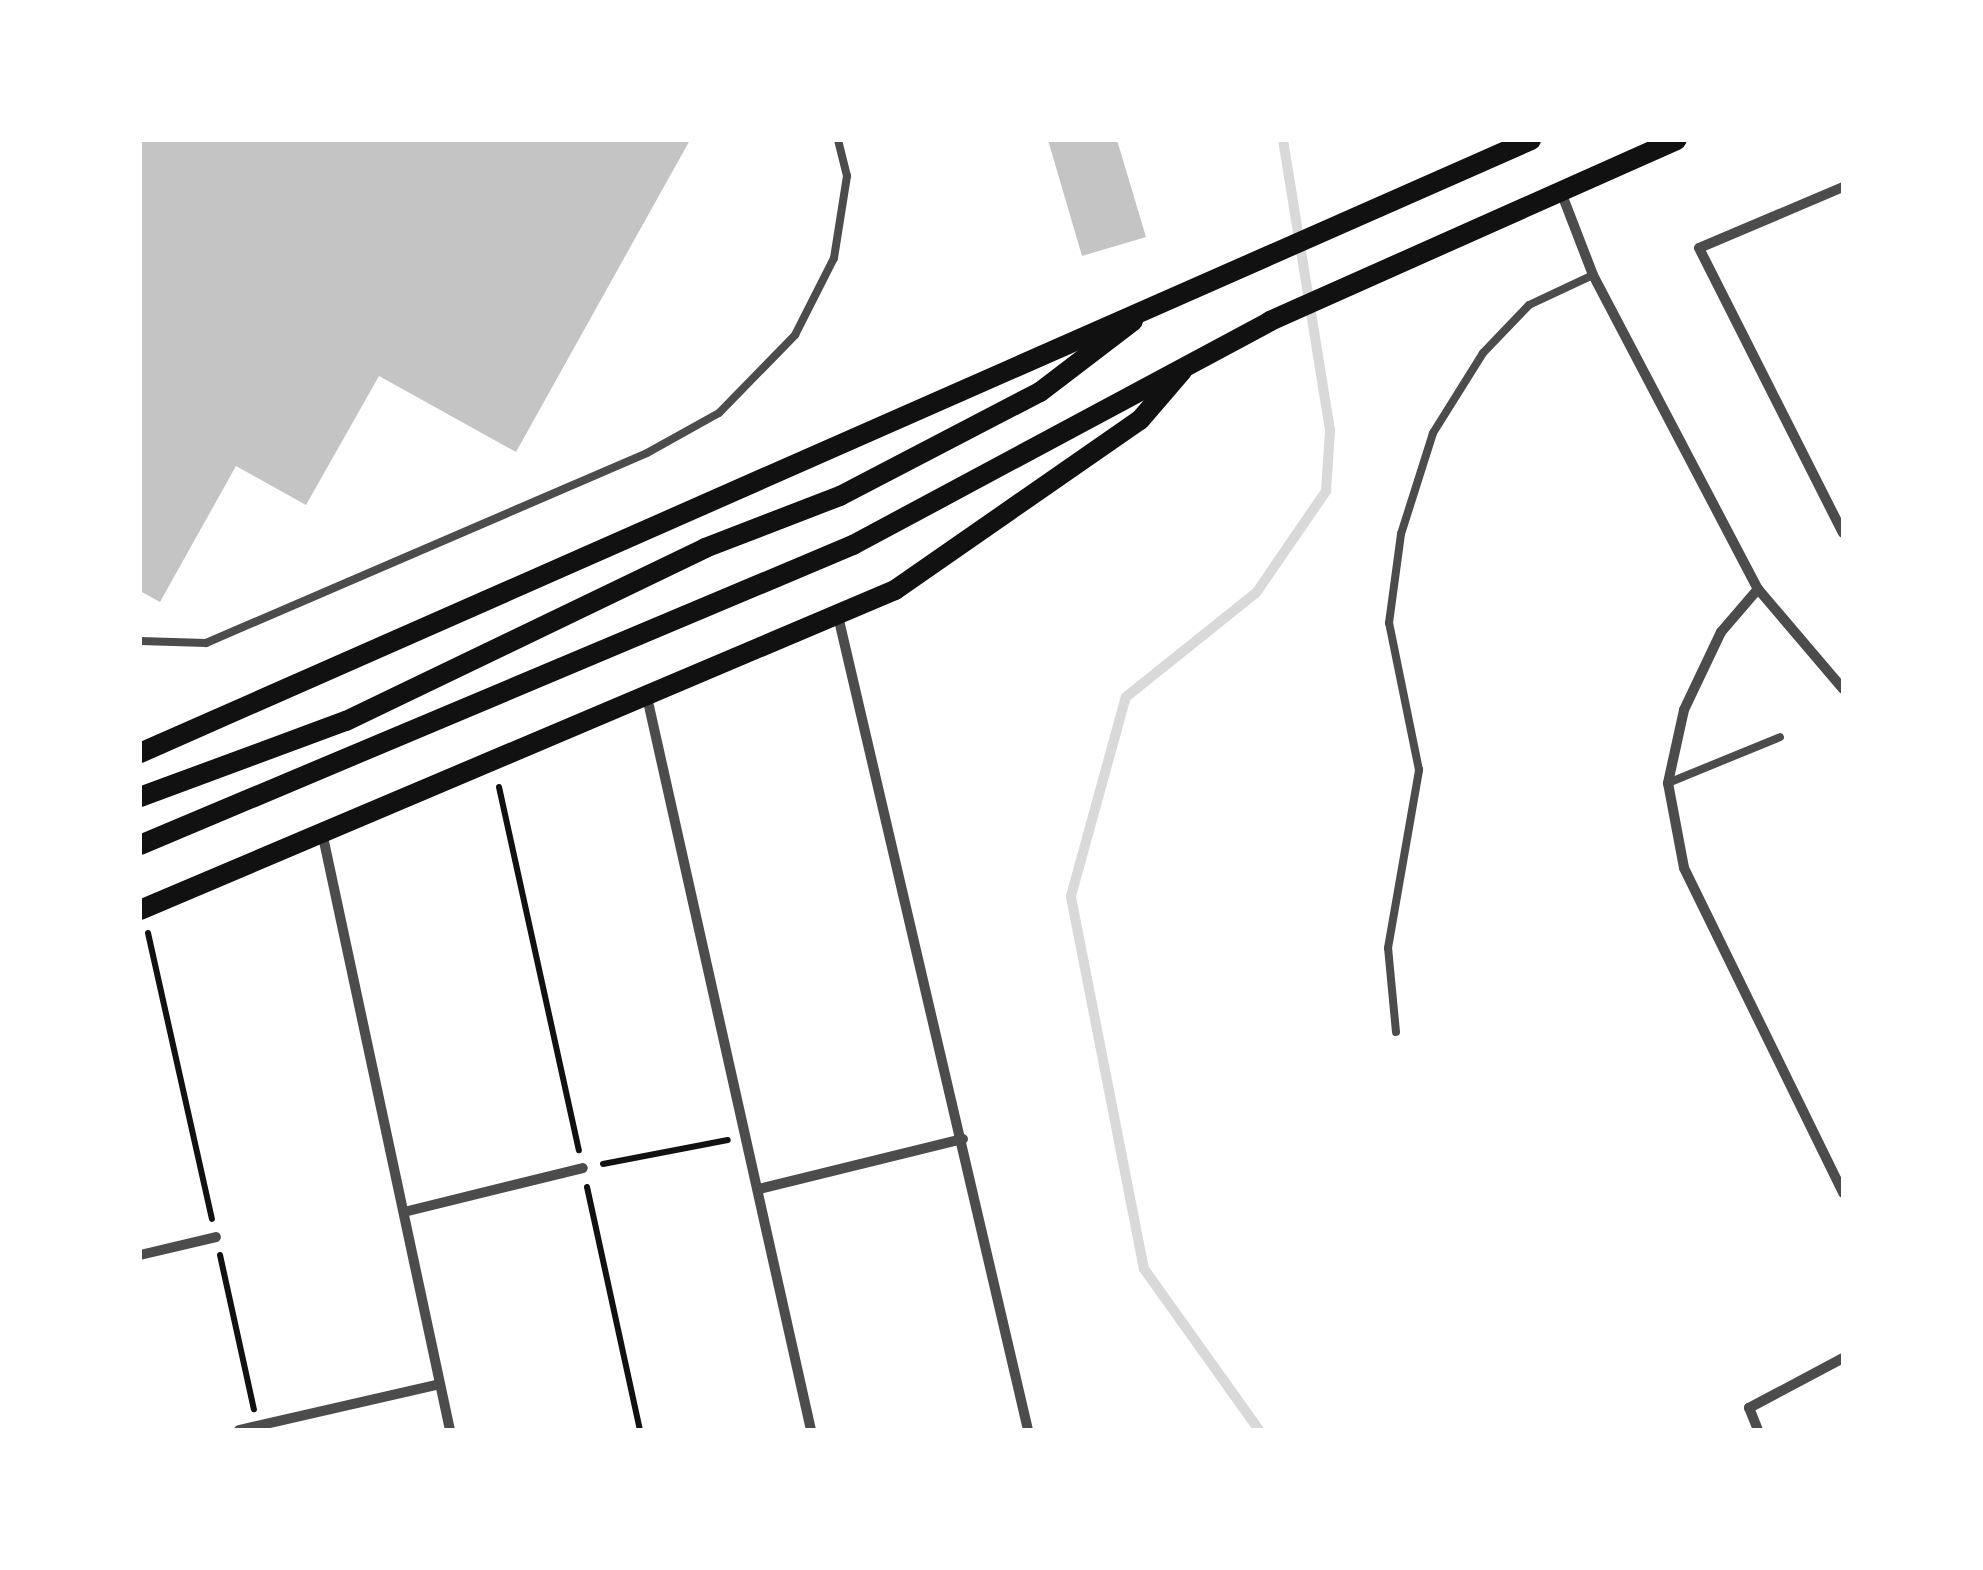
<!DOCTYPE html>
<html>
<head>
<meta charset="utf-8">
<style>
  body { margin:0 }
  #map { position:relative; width:1983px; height:1570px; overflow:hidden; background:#fff; font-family:Lato,sans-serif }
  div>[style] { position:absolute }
  .stream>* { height:10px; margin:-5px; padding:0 5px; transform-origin:5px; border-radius:5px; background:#d9d9d9 }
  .building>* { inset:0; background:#c4c4c4 }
  .path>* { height:6px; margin:-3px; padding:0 3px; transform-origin:3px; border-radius:3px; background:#111 }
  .service>* { height:8px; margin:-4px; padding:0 4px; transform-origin:4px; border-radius:4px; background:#4c4c4c }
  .minor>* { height:10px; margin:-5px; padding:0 5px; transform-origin:5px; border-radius:5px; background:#4c4c4c }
  .secondary>* { height:20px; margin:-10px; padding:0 10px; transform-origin:10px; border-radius:10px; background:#111 }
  span { translate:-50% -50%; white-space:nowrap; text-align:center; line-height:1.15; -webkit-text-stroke:8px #fff; paint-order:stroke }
  .frame { position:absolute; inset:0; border:142px solid #fff; pointer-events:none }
</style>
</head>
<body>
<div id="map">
  <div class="stream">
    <div style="left:1259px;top:1430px;width:198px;rotate:-125.5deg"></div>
    <div style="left:1144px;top:1269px;width:380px;rotate:-101.1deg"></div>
    <div style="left:1071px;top:896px;width:206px;rotate:-74.6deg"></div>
    <div style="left:1126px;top:697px;width:166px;rotate:-38.7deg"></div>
    <div style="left:1256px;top:593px;width:124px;rotate:-55.5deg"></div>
    <div style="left:1326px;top:491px;width:61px;rotate:-86.2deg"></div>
    <div style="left:1330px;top:430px;width:294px;rotate:-99.2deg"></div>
  </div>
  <div class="building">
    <div style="clip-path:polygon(140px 140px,690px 140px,516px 452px,379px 376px,306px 505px,236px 466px,160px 602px,140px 591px)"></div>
    <div style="clip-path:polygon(1048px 140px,1117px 140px,1146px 237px,1082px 256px)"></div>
  </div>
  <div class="path">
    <div style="left:499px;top:787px;width:372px;rotate:77.6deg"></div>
    <div style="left:148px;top:933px;width:293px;rotate:77.4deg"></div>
    <div style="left:603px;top:1164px;width:127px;rotate:-10.9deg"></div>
    <div style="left:587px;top:1187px;width:249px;rotate:77.7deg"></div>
    <div style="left:220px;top:1255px;width:158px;rotate:77.6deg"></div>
  </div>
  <div class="service">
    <div style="left:140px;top:641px;width:66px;rotate:1.7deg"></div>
    <div style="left:206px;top:643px;width:480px;rotate:-23.3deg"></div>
    <div style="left:647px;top:453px;width:82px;rotate:-29.1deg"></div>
    <div style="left:719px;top:413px;width:109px;rotate:-45.7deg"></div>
    <div style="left:795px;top:335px;width:86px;rotate:-63.1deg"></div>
    <div style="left:834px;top:258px;width:83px;rotate:-81deg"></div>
    <div style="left:847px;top:176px;width:37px;rotate:-104deg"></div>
    <div style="left:1668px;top:783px;width:121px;rotate:-22.3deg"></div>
    <div style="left:1396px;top:1032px;width:84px;rotate:-95.4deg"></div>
    <div style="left:1388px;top:948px;width:181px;rotate:-80.1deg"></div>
    <div style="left:1419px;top:770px;width:150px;rotate:-101.5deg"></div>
    <div style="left:1389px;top:623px;width:90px;rotate:-82.3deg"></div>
    <div style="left:1401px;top:534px;width:106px;rotate:-72.4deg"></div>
    <div style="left:1433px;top:433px;width:94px;rotate:-58deg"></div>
    <div style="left:1483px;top:353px;width:66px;rotate:-46.2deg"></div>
    <div style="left:1529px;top:305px;width:71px;rotate:-25.1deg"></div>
  </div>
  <div class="minor">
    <div style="left:1843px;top:187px;width:156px;rotate:157deg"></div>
    <div style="left:1699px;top:248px;width:319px;rotate:63.2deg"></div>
    <div style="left:1561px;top:192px;width:89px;rotate:68.9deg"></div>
    <div style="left:1593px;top:275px;width:355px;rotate:62.3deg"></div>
    <div style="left:1758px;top:589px;width:131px;rotate:49.6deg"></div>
    <div style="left:1758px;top:589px;width:57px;rotate:130.7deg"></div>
    <div style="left:1721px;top:632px;width:86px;rotate:115.4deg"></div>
    <div style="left:1684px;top:710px;width:75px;rotate:102.4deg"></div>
    <div style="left:1668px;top:783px;width:86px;rotate:79.3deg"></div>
    <div style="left:1684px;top:868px;width:362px;rotate:63.9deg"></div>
    <div style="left:838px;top:616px;width:836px;rotate:76.86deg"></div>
    <div style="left:647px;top:697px;width:751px;rotate:77.39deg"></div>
    <div style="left:322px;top:832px;width:612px;rotate:77.92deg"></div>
    <div style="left:759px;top:1189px;width:210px;rotate:-13.8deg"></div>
    <div style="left:404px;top:1212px;width:184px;rotate:-13.8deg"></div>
    <div style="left:140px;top:1255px;width:78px;rotate:-13.3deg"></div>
    <div style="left:239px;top:1430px;width:206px;rotate:-12.9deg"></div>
    <div style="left:1758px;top:1430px;width:24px;rotate:-112deg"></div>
    <div style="left:1749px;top:1408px;width:106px;rotate:-28deg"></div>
  </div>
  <div class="secondary">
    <div style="left:140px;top:753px;width:1520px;rotate:-23.78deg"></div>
    <div style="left:140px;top:797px;width:220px;rotate:-20.3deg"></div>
    <div style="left:346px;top:721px;width:399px;rotate:-25.7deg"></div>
    <div style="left:705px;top:548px;width:145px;rotate:-21.1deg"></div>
    <div style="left:840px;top:496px;width:225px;rotate:-27.5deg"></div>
    <div style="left:1040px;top:392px;width:117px;rotate:-37.4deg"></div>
    <div style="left:140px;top:845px;width:774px;rotate:-22.82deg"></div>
    <div style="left:853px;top:545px;width:473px;rotate:-28.2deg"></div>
    <div style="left:1270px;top:321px;width:445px;rotate:-24deg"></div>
    <div style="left:140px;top:910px;width:820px;rotate:-22.97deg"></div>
    <div style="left:895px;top:590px;width:298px;rotate:-34.8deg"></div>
    <div style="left:1140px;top:420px;width:65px;rotate:-49.4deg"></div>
  </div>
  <div class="frame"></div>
</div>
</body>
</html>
